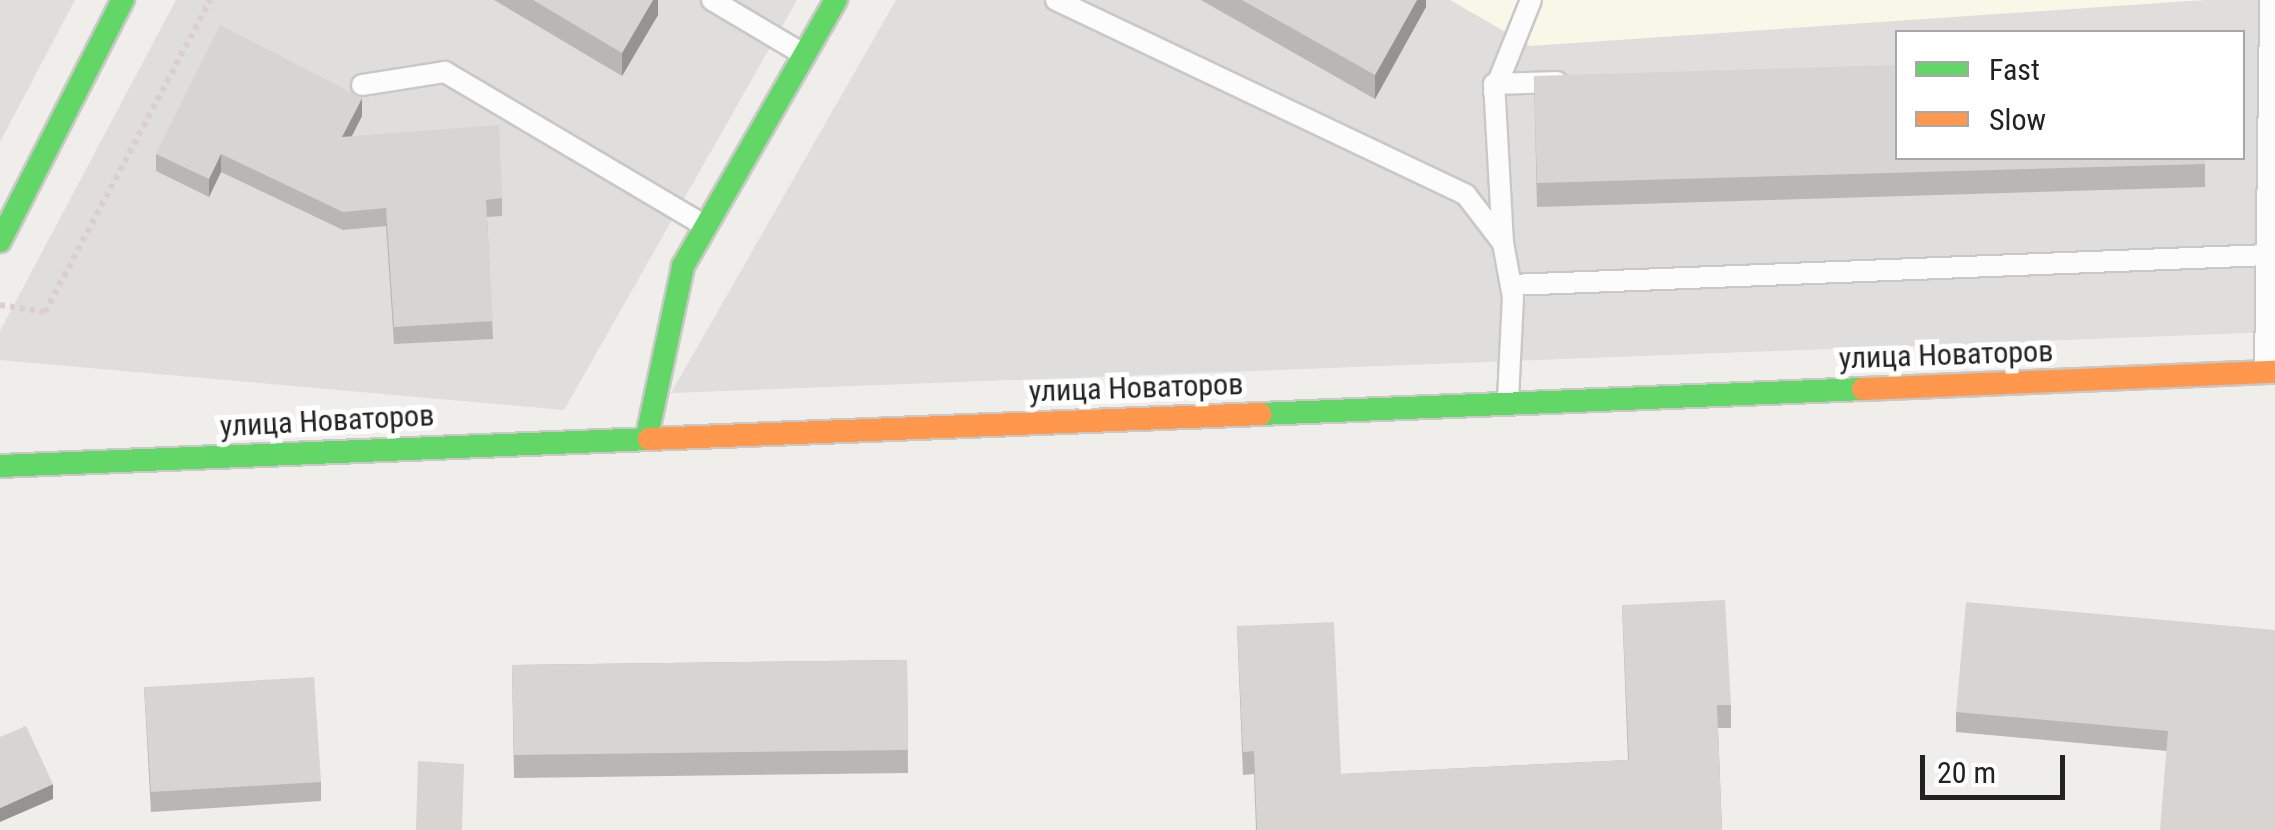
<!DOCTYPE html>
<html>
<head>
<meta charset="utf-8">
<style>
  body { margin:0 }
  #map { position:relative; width:2275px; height:830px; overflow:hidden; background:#f0eeeb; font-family:"Roboto Condensed",sans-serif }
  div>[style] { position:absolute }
  .residential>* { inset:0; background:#dfdedc }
  .education>* { inset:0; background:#f8f7e8 }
  .path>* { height:6px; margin-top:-3px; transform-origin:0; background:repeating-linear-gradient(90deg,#dccecd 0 5px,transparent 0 10px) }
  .roads { filter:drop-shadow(2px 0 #c9c8c7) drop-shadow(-2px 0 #c9c8c7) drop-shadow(0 2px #c9c8c7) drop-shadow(0 -2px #c9c8c7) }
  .lane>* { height:20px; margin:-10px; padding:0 10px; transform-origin:10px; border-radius:10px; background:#fdfcfc }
  .fast>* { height:22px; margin:-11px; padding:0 11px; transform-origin:11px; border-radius:11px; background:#63d668 }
  .slow>* { height:22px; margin:-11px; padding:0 11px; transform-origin:11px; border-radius:11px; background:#ff974d }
  .wall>* { inset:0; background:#b9b6b5 }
  .shaded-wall>* { inset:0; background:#969493 }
  .building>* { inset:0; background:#d7d4d2 }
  span { translate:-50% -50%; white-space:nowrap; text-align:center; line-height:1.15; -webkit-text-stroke:10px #fff; paint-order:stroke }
  .street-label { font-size:30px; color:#222 }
  .legend { position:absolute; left:1895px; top:30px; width:350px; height:130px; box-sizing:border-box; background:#fff; border:2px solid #a7a7a7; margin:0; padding:12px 18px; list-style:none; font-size:30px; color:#222 }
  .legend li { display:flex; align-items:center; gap:20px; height:50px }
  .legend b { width:50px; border:2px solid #a7a7a7 }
  .scale { position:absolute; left:1920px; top:755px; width:145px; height:45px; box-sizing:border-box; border:5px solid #222; border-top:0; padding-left:12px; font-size:30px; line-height:35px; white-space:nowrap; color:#222; -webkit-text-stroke:8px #fff; paint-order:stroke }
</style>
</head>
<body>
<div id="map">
  <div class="residential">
    <div style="clip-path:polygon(0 0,75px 0,0 142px)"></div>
    <div style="clip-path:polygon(176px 0,797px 0,564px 410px,0 360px,0 331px)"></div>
    <div style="clip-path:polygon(evenodd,896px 0,2275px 0,2275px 332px,671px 393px,896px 0,1898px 32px,2242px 32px,2242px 158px,1898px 158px,1898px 32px)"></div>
  </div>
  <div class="education">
    <div style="clip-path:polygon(1450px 0,2204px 0,1530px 46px)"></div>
  </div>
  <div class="path">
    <div style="left:0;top:305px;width:46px;rotate:8.8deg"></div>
    <div style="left:45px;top:312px;width:353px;rotate:-62.1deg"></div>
  </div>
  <div class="roads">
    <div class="lane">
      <div style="left:712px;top:0;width:106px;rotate:30.7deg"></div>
      <div style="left:1056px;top:0;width:454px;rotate:25.4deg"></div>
      <div style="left:1466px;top:195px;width:61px;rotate:52.4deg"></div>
      <div style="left:1503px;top:243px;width:55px;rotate:79.5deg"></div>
      <div style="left:1513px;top:297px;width:104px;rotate:92.8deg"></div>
      <div style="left:362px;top:85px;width:84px;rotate:-8.9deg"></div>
      <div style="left:445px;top:72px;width:301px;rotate:30.6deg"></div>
      <div style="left:1494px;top:92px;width:99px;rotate:-68.1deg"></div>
      <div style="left:1503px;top:243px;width:159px;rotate:-93.2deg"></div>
      <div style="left:1494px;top:84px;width:63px;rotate:-1.8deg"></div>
      <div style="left:1511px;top:285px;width:757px;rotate:-2.27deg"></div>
      <div style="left:2265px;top:370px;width:370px;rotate:-89.2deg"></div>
    </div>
    <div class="fast">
      <div style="left:0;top:241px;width:271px;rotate:-63deg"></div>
      <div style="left:1260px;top:414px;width:604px;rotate:-2.37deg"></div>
      <div style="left:647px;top:436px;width:174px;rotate:-78deg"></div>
      <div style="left:683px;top:266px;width:307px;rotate:-60.1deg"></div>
      <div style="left:0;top:466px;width:650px;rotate:-2.38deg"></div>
    </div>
    <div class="slow">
      <div style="left:1863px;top:389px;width:412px;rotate:-2.4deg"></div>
      <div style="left:649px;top:439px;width:612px;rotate:-2.34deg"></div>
    </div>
  </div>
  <div class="wall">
    <div style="clip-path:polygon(494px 0,658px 0,658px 15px,622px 76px)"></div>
    <div style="clip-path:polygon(1201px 0,1426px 0,1426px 7px,1375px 99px)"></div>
    <div style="clip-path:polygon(1534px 76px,2205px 158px,2205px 187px,1537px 207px)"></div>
    <div style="clip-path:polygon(362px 116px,352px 136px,502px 198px,502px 216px,487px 217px,493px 339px,394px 344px,386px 226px,343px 230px,221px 172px,209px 197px,156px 171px,156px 154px)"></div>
    <div style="clip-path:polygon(1622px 605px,1731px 705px,1731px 728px,1718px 728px,1722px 830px,1256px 830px,1254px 774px,1243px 775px,1237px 626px,1341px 774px,1628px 760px)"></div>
    <div style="clip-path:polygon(2275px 630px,2167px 751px,1956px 732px,1956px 712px)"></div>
    <div style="clip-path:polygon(907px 660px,908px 773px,514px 778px,512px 665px)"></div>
    <div style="clip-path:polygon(144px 687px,321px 782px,321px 801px,151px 812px)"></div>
  </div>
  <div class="shaded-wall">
    <div style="clip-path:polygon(653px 0,658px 0,658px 15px,622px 76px,622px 53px)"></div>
    <div style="clip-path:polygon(1417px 0,1426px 0,1426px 7px,1375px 99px,1375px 75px)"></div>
    <div style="clip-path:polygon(362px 98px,362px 116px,342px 155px,342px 137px)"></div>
    <div style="clip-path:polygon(221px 154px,221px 172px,209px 197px,209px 179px)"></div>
    <div style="clip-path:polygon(53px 784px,53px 799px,0 822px,0 808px)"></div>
  </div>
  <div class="building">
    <div style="clip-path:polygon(533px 0,653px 0,622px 53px)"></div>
    <div style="clip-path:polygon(1242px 0,1417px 0,1375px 75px)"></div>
    <div style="clip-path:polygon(220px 25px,362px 98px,342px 137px,499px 125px,502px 198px,486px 200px,493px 321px,394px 327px,386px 208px,343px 212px,221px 154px,209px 179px,156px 154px)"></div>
    <div style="clip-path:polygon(1898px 65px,1898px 158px,2205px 158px,2205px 164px,1537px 183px,1534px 76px)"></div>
    <div style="clip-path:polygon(1725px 600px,1731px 705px,1717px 705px,1722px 830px,1257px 830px,1254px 751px,1243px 752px,1237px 626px,1334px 622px,1341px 774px,1629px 760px,1622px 605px)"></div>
    <div style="clip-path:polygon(1966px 602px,2275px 630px,2275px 830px,2160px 830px,2168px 731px,1956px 712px)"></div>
    <div style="clip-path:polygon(907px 660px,908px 750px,514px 755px,512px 665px)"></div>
    <div style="clip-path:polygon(314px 677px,321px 782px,151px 792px,144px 687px)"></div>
    <div style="clip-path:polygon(26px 726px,53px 784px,0 808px,0 737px)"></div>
    <div style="clip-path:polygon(418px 761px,464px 764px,462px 830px,416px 830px)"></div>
  </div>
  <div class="street-label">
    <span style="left:1946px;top:355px;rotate:-2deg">улица Новаторов</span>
    <span style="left:1136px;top:388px;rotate:-2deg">улица Новаторов</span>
    <span style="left:327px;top:421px;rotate:-3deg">улица Новаторов</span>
  </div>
  <ul class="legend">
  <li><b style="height:12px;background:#63d668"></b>Fast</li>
  <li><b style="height:12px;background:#ff974d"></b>Slow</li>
  </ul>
  <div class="scale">20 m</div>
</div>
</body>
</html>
